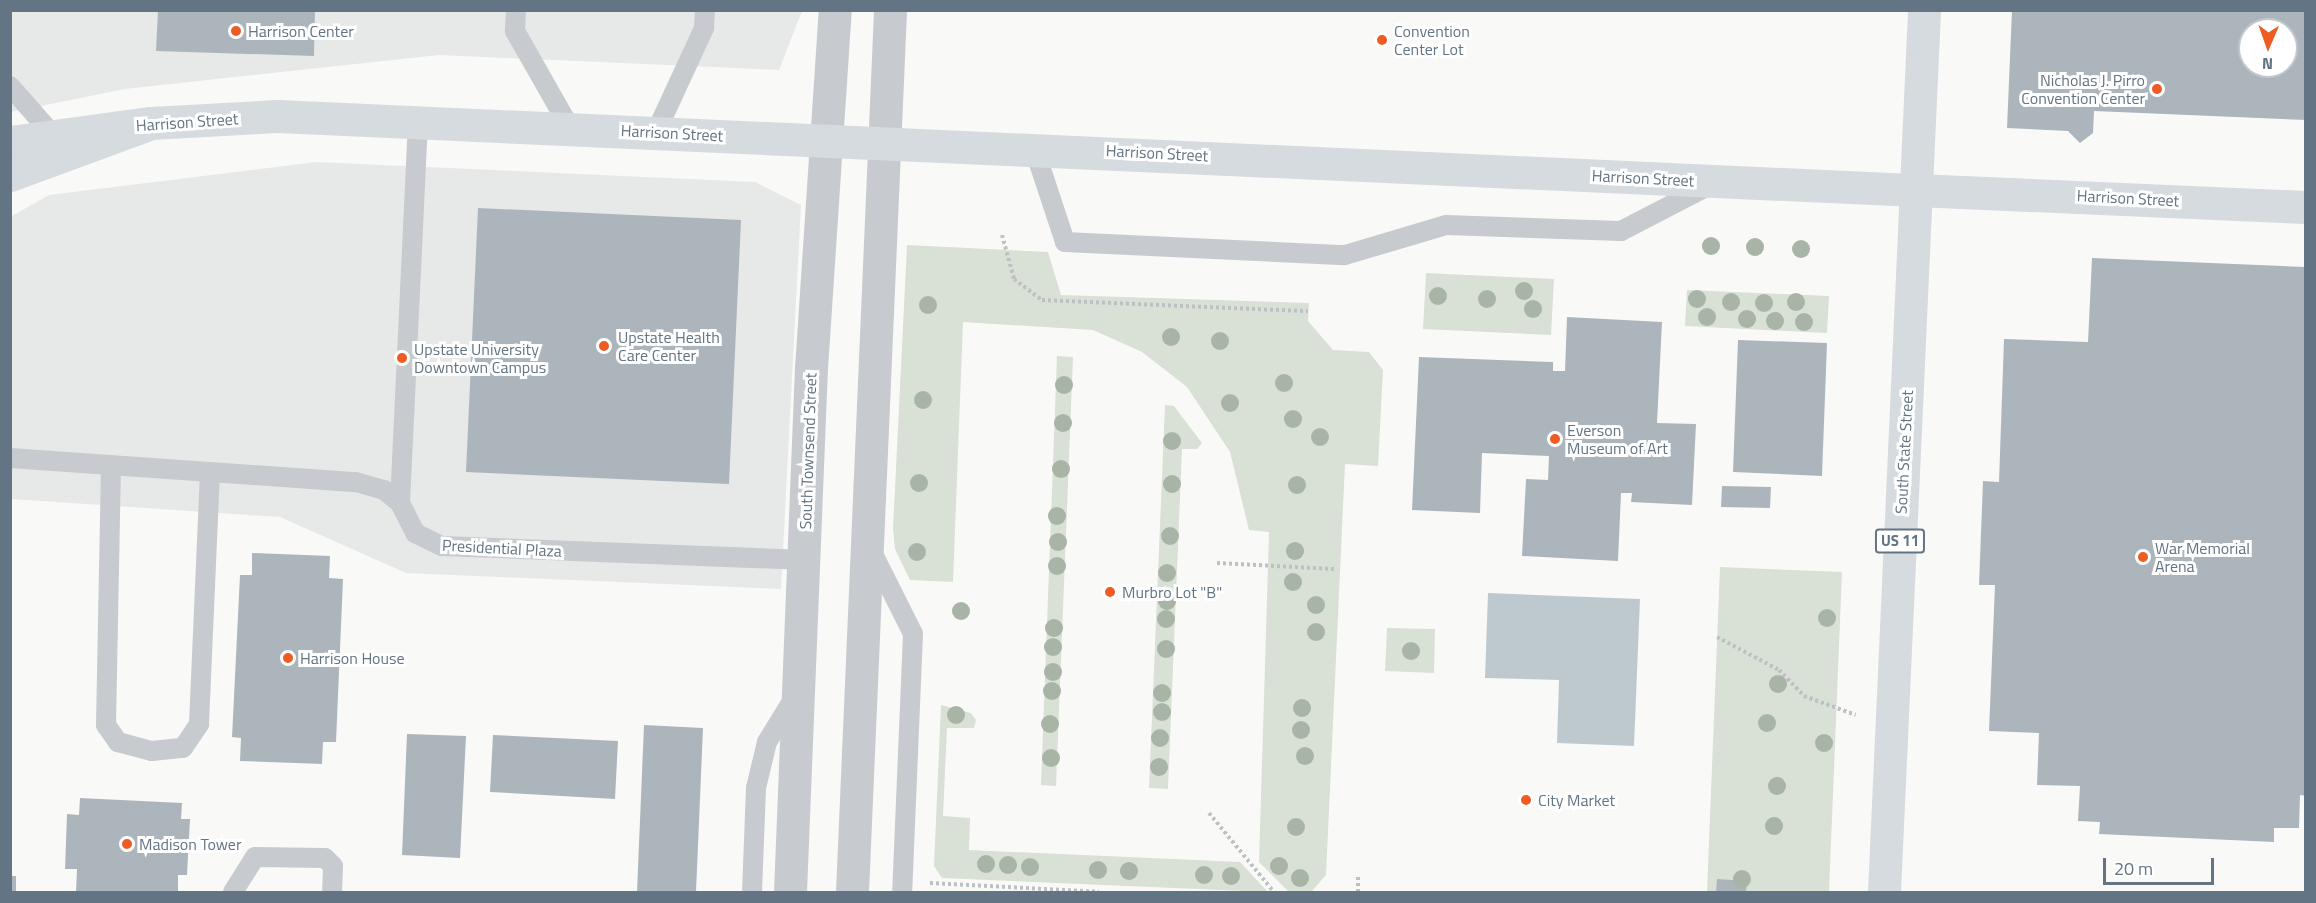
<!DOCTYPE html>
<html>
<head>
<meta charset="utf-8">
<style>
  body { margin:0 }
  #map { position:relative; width:2316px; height:903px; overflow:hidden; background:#f9faf7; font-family:"Titillium Web",sans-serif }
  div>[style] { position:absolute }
  .built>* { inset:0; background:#e7e9e8 }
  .green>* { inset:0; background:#d9e0d6 }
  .water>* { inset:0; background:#bec9cf }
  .building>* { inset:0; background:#adb5bc }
  .path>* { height:4px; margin-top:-2px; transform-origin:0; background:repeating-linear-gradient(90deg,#bec1c4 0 3px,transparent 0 6px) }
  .service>* { height:20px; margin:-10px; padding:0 10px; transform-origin:10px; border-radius:10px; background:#c7cbcf }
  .tertiary>* { height:33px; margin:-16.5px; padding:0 16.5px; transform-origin:16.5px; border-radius:16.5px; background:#c7cbcf }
  .secondary>* { height:33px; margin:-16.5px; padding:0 16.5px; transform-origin:16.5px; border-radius:16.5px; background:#d6dbdf }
  .primary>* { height:33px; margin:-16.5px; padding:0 16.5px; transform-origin:16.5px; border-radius:16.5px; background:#d6dbdf }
  .motorway>* { height:33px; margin:-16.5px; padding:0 16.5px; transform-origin:16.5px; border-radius:16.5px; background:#d6dbdf }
  .trees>* { width:18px; height:18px; margin:-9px; border-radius:50%; background:#a8b4a5 }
  .dots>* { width:16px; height:16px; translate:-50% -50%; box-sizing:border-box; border:3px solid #fff; border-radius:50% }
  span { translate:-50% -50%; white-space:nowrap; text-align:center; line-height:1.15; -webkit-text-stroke:6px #fff; paint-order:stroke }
  .shield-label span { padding:2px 4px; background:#fff; border:2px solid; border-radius:4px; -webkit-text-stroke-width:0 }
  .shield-label { font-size:15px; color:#637484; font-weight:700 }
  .poi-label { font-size:16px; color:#637484 }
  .left { translate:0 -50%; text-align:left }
  .right { translate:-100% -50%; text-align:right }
  .street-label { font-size:16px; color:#637484 }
  .frame { position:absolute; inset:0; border:12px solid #637484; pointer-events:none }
  .north { position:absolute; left:2238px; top:18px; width:60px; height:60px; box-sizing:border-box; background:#fff; border:2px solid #c1c7ce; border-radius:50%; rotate:182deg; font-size:16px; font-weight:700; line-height:24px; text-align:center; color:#637484 }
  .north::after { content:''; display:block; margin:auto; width:21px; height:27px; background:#ee5c22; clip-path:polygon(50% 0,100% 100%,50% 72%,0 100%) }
  .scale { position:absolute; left:2103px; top:858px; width:111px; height:27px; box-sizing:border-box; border:3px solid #637484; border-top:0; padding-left:8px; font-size:18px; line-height:21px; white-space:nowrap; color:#637484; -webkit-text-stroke:4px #fff; paint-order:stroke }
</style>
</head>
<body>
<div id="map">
  <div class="built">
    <div style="clip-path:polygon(11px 11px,802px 11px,779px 70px,439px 55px,125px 89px,11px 112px)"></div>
    <div style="clip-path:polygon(316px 162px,755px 182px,801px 205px,781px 589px,406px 573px,280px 517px,11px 499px,10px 217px,49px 195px)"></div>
  </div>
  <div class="green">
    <div style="clip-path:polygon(907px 245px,1048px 252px,1061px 295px,1309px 303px,1308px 321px,1333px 350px,1369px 352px,1383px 370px,1378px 466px,1345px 464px,1326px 875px,1311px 892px,1289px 892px,1259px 862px,1269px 532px,1249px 530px,1230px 452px,1187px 387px,1142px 352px,1093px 330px,963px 322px,953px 582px,910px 580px,895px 549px,893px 529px)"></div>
    <div style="clip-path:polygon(1426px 273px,1554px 279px,1551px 335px,1423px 329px)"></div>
    <div style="clip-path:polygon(1687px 290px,1829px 296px,1827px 333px,1685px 326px)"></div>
    <div style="clip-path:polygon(1057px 356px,1073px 357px,1056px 786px,1041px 785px)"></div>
    <div style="clip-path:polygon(1165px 405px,1174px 406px,1202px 443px,1197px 449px,1182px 449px,1168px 789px,1149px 788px)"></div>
    <div style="clip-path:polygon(1720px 567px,1842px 572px,1829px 892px,1707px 892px)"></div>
    <div style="clip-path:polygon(1387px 628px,1435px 629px,1434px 673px,1385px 671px)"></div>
    <div style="clip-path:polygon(941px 705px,971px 713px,976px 720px,974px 728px,947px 728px,943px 816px,970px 818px,969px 850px,1240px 862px,1268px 892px,942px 878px,934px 866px)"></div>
  </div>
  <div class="water">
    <div style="clip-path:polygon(1488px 593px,1640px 599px,1634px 746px,1557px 743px,1559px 680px,1485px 678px)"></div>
  </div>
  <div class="building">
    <div style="clip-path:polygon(158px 10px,315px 10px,314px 56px,156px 51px)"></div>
    <div style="clip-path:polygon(evenodd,2012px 10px,2306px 10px,2306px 120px,2094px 111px,2093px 133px,2080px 143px,2068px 131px,2007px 128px,2012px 10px,2250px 30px,2286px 30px,2286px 66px,2250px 66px,2250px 30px)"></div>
    <div style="clip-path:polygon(478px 208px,741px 220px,729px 484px,466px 472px)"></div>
    <div style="clip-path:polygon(2092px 258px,2306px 267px,2306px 796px,2300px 795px,2299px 828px,2274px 828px,2274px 842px,2099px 834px,2100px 822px,2078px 821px,2080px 786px,2037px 785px,2039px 733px,1989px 731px,1995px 585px,1979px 585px,1983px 481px,1999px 482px,2004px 339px,2088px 342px)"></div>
    <div style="clip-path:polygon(1567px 317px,1662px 322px,1657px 423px,1696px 424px,1692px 505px,1631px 502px,1632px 493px,1621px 493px,1618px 561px,1522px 556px,1526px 479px,1548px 480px,1549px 456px,1482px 453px,1480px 513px,1412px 510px,1419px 357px,1553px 362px,1553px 371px,1565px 371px)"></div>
    <div style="clip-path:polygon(1738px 340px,1827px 343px,1822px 476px,1733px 472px)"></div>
    <div style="clip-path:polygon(1722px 486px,1771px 487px,1770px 508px,1721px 507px)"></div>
    <div style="clip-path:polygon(252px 553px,330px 556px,329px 578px,343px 579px,336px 742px,323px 742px,322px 764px,240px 761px,241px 738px,232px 737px,240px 575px,252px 575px)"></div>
    <div style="clip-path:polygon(644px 725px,703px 728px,696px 892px,637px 892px)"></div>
    <div style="clip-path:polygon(407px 734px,466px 736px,460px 858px,402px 855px)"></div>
    <div style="clip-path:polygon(493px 735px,618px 741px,615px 799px,490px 792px)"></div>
    <div style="clip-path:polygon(80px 798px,182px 803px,181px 819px,190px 819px,187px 875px,178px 875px,178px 892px,76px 892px,77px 869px,65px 869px,67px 814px,79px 815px)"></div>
    <div style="clip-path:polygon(10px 876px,16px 876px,16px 892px,10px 892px)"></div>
    <div style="clip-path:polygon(1717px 879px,1747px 881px,1746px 892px,1716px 892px)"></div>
  </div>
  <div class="path">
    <div style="left:1002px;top:235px;width:46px;rotate:74.7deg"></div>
    <div style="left:1014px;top:279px;width:35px;rotate:37deg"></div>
    <div style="left:1042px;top:300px;width:266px;rotate:2.4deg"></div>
    <div style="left:1217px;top:563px;width:117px;rotate:2.9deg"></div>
    <div style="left:1717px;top:637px;width:70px;rotate:28deg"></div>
    <div style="left:1779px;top:670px;width:36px;rotate:46deg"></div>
    <div style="left:1804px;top:696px;width:55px;rotate:20.1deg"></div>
    <div style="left:1209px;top:813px;width:102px;rotate:50.6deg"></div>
    <div style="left:930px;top:883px;width:169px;rotate:3deg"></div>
    <div style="left:1358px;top:892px;width:15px;rotate:-90deg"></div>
  </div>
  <div class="service">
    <div style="left:516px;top:10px;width:21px;rotate:93deg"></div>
    <div style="left:515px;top:31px;width:112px;rotate:60.4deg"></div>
    <div style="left:10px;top:86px;width:65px;rotate:48.7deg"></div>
    <div style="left:656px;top:132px;width:115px;rotate:-65.2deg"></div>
    <div style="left:704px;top:28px;width:18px;rotate:-87deg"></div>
    <div style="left:1034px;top:148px;width:99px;rotate:71.7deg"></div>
    <div style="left:1065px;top:242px;width:280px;rotate:2.7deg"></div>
    <div style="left:1345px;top:255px;width:105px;rotate:-16.5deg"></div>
    <div style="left:1446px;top:225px;width:175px;rotate:2deg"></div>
    <div style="left:1621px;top:231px;width:102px;rotate:-27.3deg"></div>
    <div style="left:10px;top:458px;width:347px;rotate:4deg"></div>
    <div style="left:356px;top:482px;width:29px;rotate:16deg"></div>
    <div style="left:384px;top:490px;width:21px;rotate:39deg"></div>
    <div style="left:400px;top:503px;width:34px;rotate:63deg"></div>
    <div style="left:415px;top:533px;width:30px;rotate:26deg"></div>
    <div style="left:442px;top:546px;width:363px;rotate:2.2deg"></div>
    <div style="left:111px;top:465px;width:260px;rotate:91.1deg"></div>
    <div style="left:106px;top:725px;width:21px;rotate:55deg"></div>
    <div style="left:118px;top:742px;width:35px;rotate:15deg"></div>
    <div style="left:152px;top:751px;width:31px;rotate:-6deg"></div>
    <div style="left:183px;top:748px;width:29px;rotate:-56deg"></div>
    <div style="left:199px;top:724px;width:252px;rotate:-87.5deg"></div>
    <div style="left:400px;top:503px;width:382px;rotate:-87.3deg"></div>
    <div style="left:870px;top:548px;width:96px;rotate:63.4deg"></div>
    <div style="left:913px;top:634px;width:258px;rotate:92.4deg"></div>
    <div style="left:233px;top:892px;width:41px;rotate:-57.8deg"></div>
    <div style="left:255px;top:857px;width:70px;rotate:0.8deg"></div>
    <div style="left:325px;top:858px;width:11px;rotate:45deg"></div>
    <div style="left:333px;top:866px;width:26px;rotate:92deg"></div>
    <div style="left:752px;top:892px;width:104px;rotate:-87.8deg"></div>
    <div style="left:756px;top:788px;width:47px;rotate:-76.6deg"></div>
    <div style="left:767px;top:742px;width:52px;rotate:-58.5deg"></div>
  </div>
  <div class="tertiary">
    <div style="left:790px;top:892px;width:524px;rotate:-87.71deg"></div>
    <div style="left:811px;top:368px;width:359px;rotate:-86.2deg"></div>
    <div style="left:852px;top:892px;width:883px;rotate:-87.53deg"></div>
  </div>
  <div class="secondary">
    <div style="left:1916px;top:190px;width:390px;rotate:2.5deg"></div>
  </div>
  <div class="primary">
    <div style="left:10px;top:142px;width:142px;rotate:-7.7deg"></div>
    <div style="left:151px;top:123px;width:127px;rotate:-3.2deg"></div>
    <div style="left:278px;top:116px;width:1640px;rotate:2.59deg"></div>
    <div style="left:1884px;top:892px;width:883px;rotate:-87.4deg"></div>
  </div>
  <div class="motorway">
    <div style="left:10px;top:175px;width:150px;rotate:-20.2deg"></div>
  </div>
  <div class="trees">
    <div style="left:1711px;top:246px"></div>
    <div style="left:1755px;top:247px"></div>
    <div style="left:1801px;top:249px"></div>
    <div style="left:1524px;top:291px"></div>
    <div style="left:1438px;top:296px"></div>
    <div style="left:1487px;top:299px"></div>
    <div style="left:1697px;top:299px"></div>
    <div style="left:1731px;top:302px"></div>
    <div style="left:1796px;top:302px"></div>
    <div style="left:1764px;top:303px"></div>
    <div style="left:928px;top:305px"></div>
    <div style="left:1533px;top:309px"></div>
    <div style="left:1707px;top:317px"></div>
    <div style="left:1747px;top:319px"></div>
    <div style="left:1775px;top:321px"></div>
    <div style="left:1804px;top:322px"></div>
    <div style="left:1171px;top:337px"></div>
    <div style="left:1220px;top:341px"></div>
    <div style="left:1284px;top:383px"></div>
    <div style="left:1064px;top:385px"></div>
    <div style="left:923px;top:400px"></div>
    <div style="left:1230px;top:403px"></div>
    <div style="left:1293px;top:419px"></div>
    <div style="left:1063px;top:423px"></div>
    <div style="left:1320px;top:437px"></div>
    <div style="left:1172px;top:441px"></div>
    <div style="left:1061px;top:469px"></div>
    <div style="left:919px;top:483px"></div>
    <div style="left:1172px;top:484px"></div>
    <div style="left:1297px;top:485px"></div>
    <div style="left:1057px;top:516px"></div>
    <div style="left:1170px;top:536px"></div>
    <div style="left:1058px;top:542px"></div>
    <div style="left:1295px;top:551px"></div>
    <div style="left:917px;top:552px"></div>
    <div style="left:1057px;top:566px"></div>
    <div style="left:1167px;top:573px"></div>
    <div style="left:1293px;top:582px"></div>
    <div style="left:1167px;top:601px"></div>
    <div style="left:1316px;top:605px"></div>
    <div style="left:961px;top:611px"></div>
    <div style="left:1827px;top:618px"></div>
    <div style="left:1166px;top:619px"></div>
    <div style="left:1054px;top:628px"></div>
    <div style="left:1316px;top:632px"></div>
    <div style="left:1053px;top:647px"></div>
    <div style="left:1166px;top:649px"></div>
    <div style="left:1411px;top:651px"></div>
    <div style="left:1053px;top:672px"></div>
    <div style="left:1778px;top:684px"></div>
    <div style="left:1052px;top:691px"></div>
    <div style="left:1162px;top:693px"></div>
    <div style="left:1302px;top:708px"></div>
    <div style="left:1162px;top:712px"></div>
    <div style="left:956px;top:715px"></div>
    <div style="left:1767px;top:723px"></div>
    <div style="left:1050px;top:724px"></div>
    <div style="left:1301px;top:730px"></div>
    <div style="left:1160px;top:738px"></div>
    <div style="left:1824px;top:743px"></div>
    <div style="left:1305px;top:756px"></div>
    <div style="left:1051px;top:758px"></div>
    <div style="left:1159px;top:767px"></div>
    <div style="left:1777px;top:786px"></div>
    <div style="left:1774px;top:826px"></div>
    <div style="left:1296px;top:827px"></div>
    <div style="left:986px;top:864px"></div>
    <div style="left:1008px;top:865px"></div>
    <div style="left:1279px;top:866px"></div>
    <div style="left:1030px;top:867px"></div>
    <div style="left:1098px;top:870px"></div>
    <div style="left:1129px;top:871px"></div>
    <div style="left:1204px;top:875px"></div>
    <div style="left:1231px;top:876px"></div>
    <div style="left:1300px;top:878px"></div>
    <div style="left:1742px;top:879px"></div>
  </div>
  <div class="dots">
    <div style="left:236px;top:31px;background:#ee5c22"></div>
    <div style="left:1382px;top:40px;background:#ee5c22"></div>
    <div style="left:2157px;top:89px;background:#ee5c22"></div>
    <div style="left:604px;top:346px;background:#ee5c22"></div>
    <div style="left:402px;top:358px;background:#ee5c22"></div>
    <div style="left:1555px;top:439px;background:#ee5c22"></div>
    <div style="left:2143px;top:557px;background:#ee5c22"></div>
    <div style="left:1110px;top:592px;background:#ee5c22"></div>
    <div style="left:288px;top:658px;background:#ee5c22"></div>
    <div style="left:1526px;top:800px;background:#ee5c22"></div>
    <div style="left:127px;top:844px;background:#ee5c22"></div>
  </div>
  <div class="shield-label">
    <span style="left:1900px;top:541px">US 11</span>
  </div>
  <div class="poi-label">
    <span class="left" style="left:248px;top:31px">Harrison Center</span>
    <span class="left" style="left:1394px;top:40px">Convention<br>Center Lot</span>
    <span class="right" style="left:2145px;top:89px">Nicholas J. Pirro<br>Convention Center</span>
    <span class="left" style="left:618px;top:346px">Upstate Health<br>Care Center</span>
    <span class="left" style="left:414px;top:358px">Upstate University<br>Downtown Campus</span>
    <span class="left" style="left:1567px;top:439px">Everson<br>Museum of Art</span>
    <span class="left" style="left:2155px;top:557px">War Memorial<br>Arena</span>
    <span class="left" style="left:1122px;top:592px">Murbro Lot "B"</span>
    <span class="left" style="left:300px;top:658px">Harrison House</span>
    <span class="left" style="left:1538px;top:800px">City Market</span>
    <span class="left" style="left:139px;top:844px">Madison Tower</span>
  </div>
  <div class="street-label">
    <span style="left:187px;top:122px;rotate:-4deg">Harrison Street</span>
    <span style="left:672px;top:133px;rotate:3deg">Harrison Street</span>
    <span style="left:1157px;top:153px;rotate:3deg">Harrison Street</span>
    <span style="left:1643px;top:178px;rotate:3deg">Harrison Street</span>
    <span style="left:2128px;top:198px;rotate:3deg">Harrison Street</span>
    <span style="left:808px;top:451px;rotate:-88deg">South Townsend Street</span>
    <span style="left:1904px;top:452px;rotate:-87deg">South State Street</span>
    <span style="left:502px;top:548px;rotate:3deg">Presidential Plaza</span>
  </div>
  <div class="frame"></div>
  <div class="north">N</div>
  <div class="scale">20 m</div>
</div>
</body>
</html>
